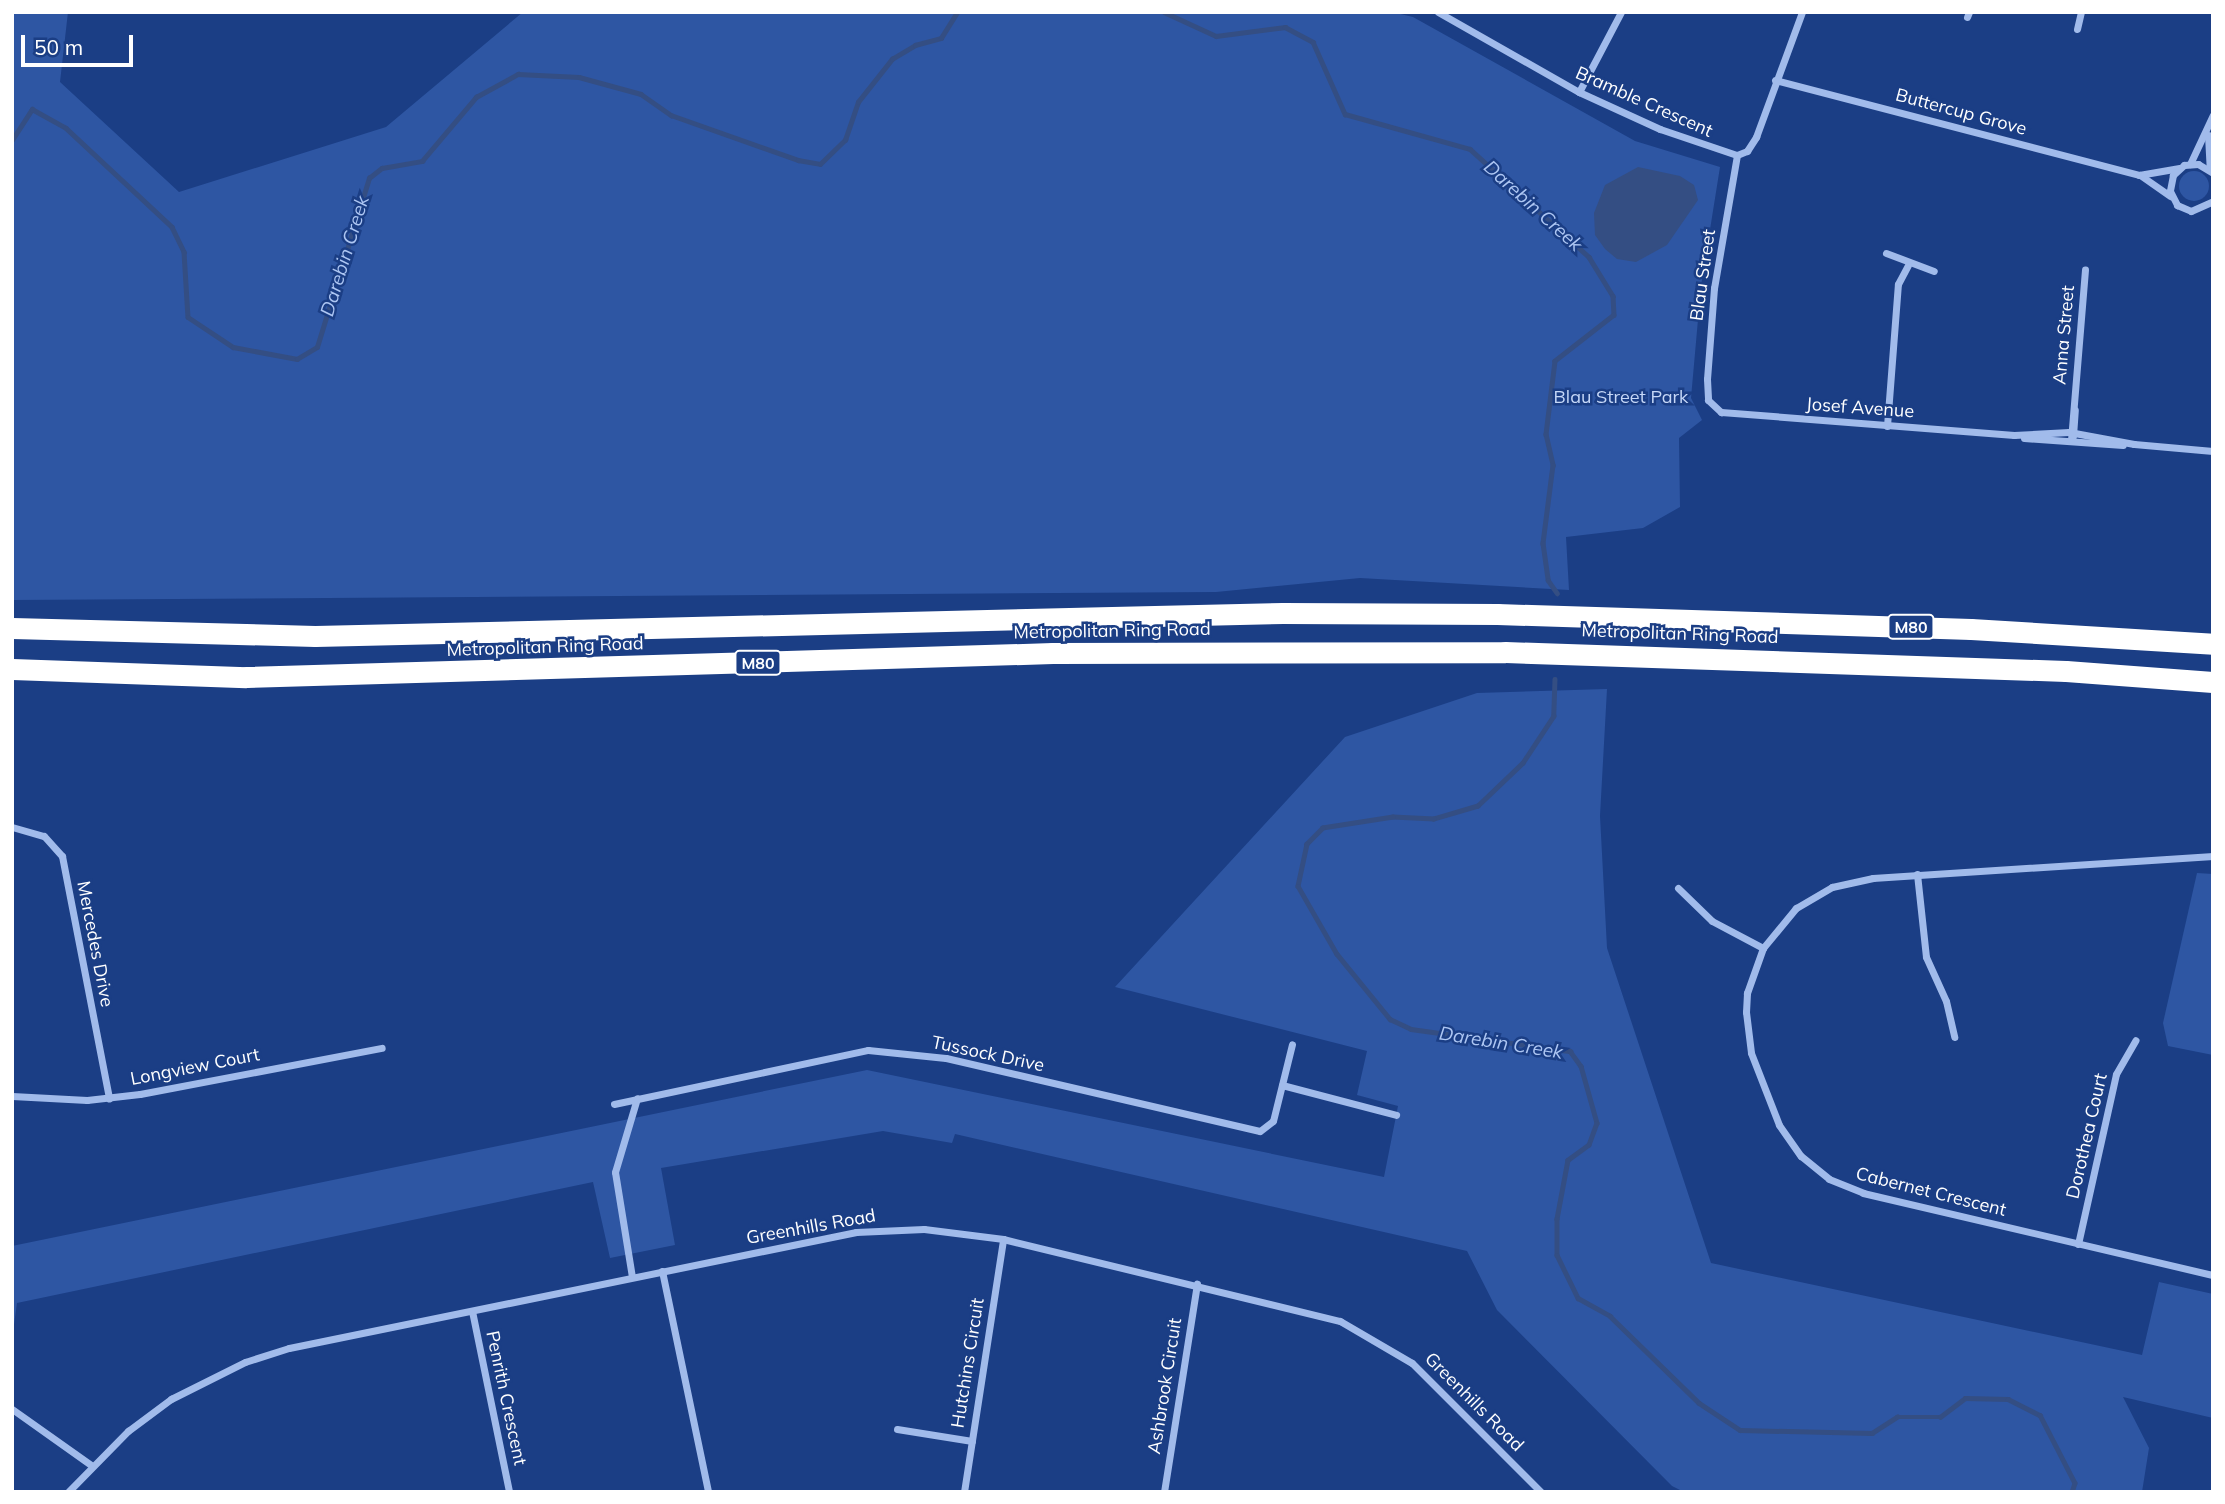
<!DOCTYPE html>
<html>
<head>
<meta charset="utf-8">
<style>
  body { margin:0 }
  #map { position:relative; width:2225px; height:1504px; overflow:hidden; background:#1b3e85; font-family:Mulish,sans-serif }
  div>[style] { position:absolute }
  .green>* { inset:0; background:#2e56a3 }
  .round { border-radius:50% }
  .water>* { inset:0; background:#344e83 }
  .stream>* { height:4.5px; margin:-2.25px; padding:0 2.25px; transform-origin:2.25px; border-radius:2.25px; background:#344e83 }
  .street>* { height:7px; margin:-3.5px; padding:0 3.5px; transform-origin:3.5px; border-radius:3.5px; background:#a1bbeb }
  .highway>* { height:21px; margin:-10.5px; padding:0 10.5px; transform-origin:10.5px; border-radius:10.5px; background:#fff }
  span { translate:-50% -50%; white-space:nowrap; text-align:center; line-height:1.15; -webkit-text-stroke:5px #1b3e85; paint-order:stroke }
  .shield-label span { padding:2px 5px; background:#1b3e85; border:2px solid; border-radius:5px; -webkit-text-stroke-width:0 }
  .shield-label { font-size:16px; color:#fff; font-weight:700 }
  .street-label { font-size:18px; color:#fff }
  .park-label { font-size:18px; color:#c6d8f8 }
  .water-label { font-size:19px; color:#adc6f3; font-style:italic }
  .frame { position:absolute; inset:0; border:14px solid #fff; pointer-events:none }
  .scale { position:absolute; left:21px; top:35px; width:112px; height:32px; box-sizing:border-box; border:4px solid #fff; border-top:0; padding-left:9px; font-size:21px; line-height:24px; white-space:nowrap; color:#fff; -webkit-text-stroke:5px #1b3e85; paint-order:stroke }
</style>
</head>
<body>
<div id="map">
  <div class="green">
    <div style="clip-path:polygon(12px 12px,68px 12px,60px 82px,179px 192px,386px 127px,523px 12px,1392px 12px,1413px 17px,1635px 141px,1720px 167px,1701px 286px,1691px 398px,1702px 420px,1679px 438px,1680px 507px,1643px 528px,1566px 537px,1569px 590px,1360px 578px,1216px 592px,12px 600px)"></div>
    <div class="round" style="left:2179px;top:171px;width:30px;height:30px"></div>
    <div style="clip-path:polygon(1607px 689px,1600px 816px,1607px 948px,1711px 1263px,2142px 1355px,2159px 1282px,2213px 1294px,2213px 1418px,2123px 1397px,2149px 1448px,2142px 1492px,1684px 1492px,1672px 1486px,1497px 1310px,1467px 1251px,955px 1134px,952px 1143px,883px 1131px,661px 1168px,675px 1245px,610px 1258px,593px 1182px,17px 1303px,12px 1339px,12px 1246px,867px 1070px,1384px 1177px,1398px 1106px,1357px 1095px,1367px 1051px,1115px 987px,1345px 737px,1477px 693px)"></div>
    <div style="clip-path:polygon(2197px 873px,2213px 874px,2213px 1055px,2168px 1046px,2163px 1023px)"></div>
  </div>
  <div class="water">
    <div style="clip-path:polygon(1638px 167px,1680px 176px,1694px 185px,1698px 200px,1667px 245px,1636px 262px,1617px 259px,1605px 249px,1595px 235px,1594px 213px,1605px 185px)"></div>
  </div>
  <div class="stream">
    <div style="left:1164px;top:12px;width:57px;rotate:24.8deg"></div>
    <div style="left:1216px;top:36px;width:70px;rotate:-7.4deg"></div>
    <div style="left:1285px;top:27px;width:32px;rotate:28deg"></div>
    <div style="left:1313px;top:42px;width:79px;rotate:66deg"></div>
    <div style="left:1345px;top:114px;width:130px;rotate:15.6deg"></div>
    <div style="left:1470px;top:149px;width:161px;rotate:42.2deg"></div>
    <div style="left:1589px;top:257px;width:46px;rotate:58.4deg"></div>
    <div style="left:1613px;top:296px;width:19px;rotate:87deg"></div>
    <div style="left:1614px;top:315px;width:75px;rotate:142.1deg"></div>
    <div style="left:1555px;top:361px;width:74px;rotate:97deg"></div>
    <div style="left:1546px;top:434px;width:32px;rotate:77deg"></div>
    <div style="left:1553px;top:465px;width:79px;rotate:97.3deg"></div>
    <div style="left:1543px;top:543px;width:37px;rotate:82deg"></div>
    <div style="left:1548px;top:580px;width:16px;rotate:55deg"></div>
    <div style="left:12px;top:140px;width:37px;rotate:-57deg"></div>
    <div style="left:32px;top:109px;width:39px;rotate:29deg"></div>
    <div style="left:66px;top:128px;width:145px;rotate:43deg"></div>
    <div style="left:172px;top:227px;width:28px;rotate:64deg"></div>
    <div style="left:184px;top:252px;width:65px;rotate:86.5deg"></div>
    <div style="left:188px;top:317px;width:54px;rotate:33.7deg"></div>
    <div style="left:233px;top:347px;width:65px;rotate:10.6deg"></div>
    <div style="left:297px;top:359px;width:23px;rotate:-31deg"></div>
    <div style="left:317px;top:347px;width:177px;rotate:-72.9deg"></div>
    <div style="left:369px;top:178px;width:16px;rotate:-38deg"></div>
    <div style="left:382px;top:168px;width:41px;rotate:-9.9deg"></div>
    <div style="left:422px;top:161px;width:84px;rotate:-49.8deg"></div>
    <div style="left:476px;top:97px;width:48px;rotate:-28.7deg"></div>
    <div style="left:518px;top:74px;width:61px;rotate:2.8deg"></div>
    <div style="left:579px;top:77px;width:64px;rotate:15.3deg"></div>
    <div style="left:641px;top:94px;width:37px;rotate:35deg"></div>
    <div style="left:671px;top:115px;width:135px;rotate:19.5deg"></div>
    <div style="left:798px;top:160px;width:22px;rotate:10deg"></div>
    <div style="left:820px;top:164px;width:35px;rotate:-44deg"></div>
    <div style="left:845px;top:140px;width:40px;rotate:-71.1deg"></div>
    <div style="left:858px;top:102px;width:55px;rotate:-51.7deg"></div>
    <div style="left:892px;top:59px;width:27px;rotate:-31deg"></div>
    <div style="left:915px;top:45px;width:27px;rotate:-15deg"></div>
    <div style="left:941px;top:38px;width:31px;rotate:-58deg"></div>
    <div style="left:1555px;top:679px;width:37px;rotate:92deg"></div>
    <div style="left:1554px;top:716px;width:56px;rotate:123.4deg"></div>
    <div style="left:1523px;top:763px;width:62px;rotate:136.3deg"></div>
    <div style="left:1478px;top:806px;width:46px;rotate:163.5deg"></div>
    <div style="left:1434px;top:819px;width:41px;rotate:-177.2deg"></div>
    <div style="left:1393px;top:817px;width:71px;rotate:171.1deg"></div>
    <div style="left:1323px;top:828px;width:23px;rotate:135deg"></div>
    <div style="left:1307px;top:844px;width:43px;rotate:102.1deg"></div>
    <div style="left:1298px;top:886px;width:78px;rotate:60.2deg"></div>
    <div style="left:1337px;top:954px;width:84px;rotate:50.8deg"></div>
    <div style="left:1390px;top:1019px;width:23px;rotate:25deg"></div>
    <div style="left:1411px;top:1029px;width:161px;rotate:7.9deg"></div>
    <div style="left:1570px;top:1051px;width:19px;rotate:54deg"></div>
    <div style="left:1581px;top:1066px;width:59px;rotate:74.3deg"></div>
    <div style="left:1597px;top:1123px;width:23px;rotate:110deg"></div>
    <div style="left:1589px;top:1145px;width:26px;rotate:144deg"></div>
    <div style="left:1568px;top:1160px;width:60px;rotate:100.6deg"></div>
    <div style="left:1557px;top:1219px;width:36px;rotate:90deg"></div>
    <div style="left:1557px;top:1255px;width:48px;rotate:64deg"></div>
    <div style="left:1578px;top:1298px;width:37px;rotate:29deg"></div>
    <div style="left:1610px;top:1316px;width:124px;rotate:44.3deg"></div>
    <div style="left:1699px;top:1403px;width:49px;rotate:33.4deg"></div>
    <div style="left:1740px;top:1430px;width:132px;rotate:1.3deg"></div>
    <div style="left:1872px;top:1433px;width:30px;rotate:-33deg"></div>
    <div style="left:1897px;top:1417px;width:43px"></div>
    <div style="left:1940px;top:1417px;width:31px;rotate:-37deg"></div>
    <div style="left:1965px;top:1398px;width:43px;rotate:1.3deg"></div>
    <div style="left:2008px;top:1399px;width:36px;rotate:27deg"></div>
    <div style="left:2040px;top:1415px;width:76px;rotate:62.8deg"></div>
    <div style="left:2075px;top:1483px;width:9px;rotate:108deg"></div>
  </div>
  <div class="street">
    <div style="left:1438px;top:12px;width:162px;rotate:29.6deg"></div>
    <div style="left:1579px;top:92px;width:89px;rotate:24.6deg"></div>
    <div style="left:1660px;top:129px;width:81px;rotate:18.7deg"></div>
    <div style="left:1737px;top:155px;width:11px;rotate:-22deg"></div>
    <div style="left:1747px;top:151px;width:17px;rotate:-57deg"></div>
    <div style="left:1756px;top:137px;width:133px;rotate:-69.8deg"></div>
    <div style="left:1967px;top:17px;width:5px;rotate:-68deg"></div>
    <div style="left:2077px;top:29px;width:17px;rotate:-77deg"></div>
    <div style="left:1775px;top:80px;width:376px;rotate:14.6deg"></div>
    <div style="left:2139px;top:175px;width:41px;rotate:-9.9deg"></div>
    <div style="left:1579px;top:92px;width:90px;rotate:-62.3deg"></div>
    <div style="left:2208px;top:135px;width:35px;rotate:87deg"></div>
    <div style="left:1737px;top:155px;width:135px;rotate:99.8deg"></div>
    <div style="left:1714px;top:288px;width:91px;rotate:94.4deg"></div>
    <div style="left:1707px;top:379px;width:21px;rotate:87deg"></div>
    <div style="left:1708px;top:400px;width:18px;rotate:43deg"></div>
    <div style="left:1721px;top:412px;width:294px;rotate:4.5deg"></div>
    <div style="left:2014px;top:435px;width:55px;rotate:-3.1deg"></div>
    <div style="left:2069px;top:432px;width:66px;rotate:10.5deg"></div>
    <div style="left:2134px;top:444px;width:79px;rotate:5.1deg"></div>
    <div style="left:2190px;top:164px;width:54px;rotate:-64.9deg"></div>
    <div style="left:2213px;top:173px;width:17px;rotate:-149deg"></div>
    <div style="left:2198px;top:164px;width:14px;rotate:176deg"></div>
    <div style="left:2184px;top:165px;width:15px;rotate:138deg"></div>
    <div style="left:2173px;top:175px;width:16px;rotate:101deg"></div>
    <div style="left:2170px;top:191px;width:16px;rotate:63deg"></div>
    <div style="left:2177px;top:205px;width:15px;rotate:23deg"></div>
    <div style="left:2191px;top:211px;width:24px;rotate:-24deg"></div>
    <div style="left:2140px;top:175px;width:37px;rotate:35deg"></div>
    <div style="left:1886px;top:253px;width:51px;rotate:20.6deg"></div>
    <div style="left:1887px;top:426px;width:142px;rotate:-85.6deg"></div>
    <div style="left:1898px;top:284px;width:21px;rotate:-62deg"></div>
    <div style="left:2073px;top:436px;width:26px;rotate:-86deg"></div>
    <div style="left:2024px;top:438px;width:99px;rotate:4deg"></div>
    <div style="left:2071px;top:440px;width:171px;rotate:-85.3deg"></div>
    <div style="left:12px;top:827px;width:33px;rotate:16deg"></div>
    <div style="left:44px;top:836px;width:27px;rotate:48deg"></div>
    <div style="left:62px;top:856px;width:247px;rotate:79deg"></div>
    <div style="left:2213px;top:856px;width:341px;rotate:176.3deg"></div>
    <div style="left:1873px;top:878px;width:42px;rotate:167.6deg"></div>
    <div style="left:1832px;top:887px;width:42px;rotate:149.7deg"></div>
    <div style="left:1796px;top:908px;width:52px;rotate:129.5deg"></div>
    <div style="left:1763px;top:948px;width:48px;rotate:109.6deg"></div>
    <div style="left:1747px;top:993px;width:19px;rotate:93deg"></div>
    <div style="left:1746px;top:1012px;width:41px;rotate:83deg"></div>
    <div style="left:1751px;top:1053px;width:77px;rotate:68.7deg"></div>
    <div style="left:1779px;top:1125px;width:38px;rotate:55deg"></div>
    <div style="left:1801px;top:1156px;width:36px;rotate:39deg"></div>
    <div style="left:1829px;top:1179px;width:37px;rotate:22deg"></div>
    <div style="left:1863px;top:1193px;width:359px;rotate:13.2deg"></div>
    <div style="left:1917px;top:874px;width:83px;rotate:83.8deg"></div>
    <div style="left:1926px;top:957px;width:48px;rotate:65.6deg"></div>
    <div style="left:1946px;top:1001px;width:37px;rotate:77deg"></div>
    <div style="left:1678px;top:888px;width:47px;rotate:44.1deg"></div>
    <div style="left:1712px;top:921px;width:58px;rotate:27.9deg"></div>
    <div style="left:1282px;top:1085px;width:118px;rotate:14.7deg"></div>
    <div style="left:12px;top:1096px;width:75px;rotate:3.1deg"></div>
    <div style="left:87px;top:1100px;width:53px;rotate:-6.5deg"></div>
    <div style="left:140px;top:1094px;width:246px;rotate:-10.8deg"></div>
    <div style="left:614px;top:1104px;width:260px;rotate:-12deg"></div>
    <div style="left:868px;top:1050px;width:78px;rotate:5.9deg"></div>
    <div style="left:946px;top:1058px;width:322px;rotate:13.1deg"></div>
    <div style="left:1260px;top:1131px;width:16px;rotate:-38deg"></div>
    <div style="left:1273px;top:1121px;width:79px;rotate:-76.1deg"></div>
    <div style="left:2078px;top:1244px;width:174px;rotate:-77.4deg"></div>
    <div style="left:2116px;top:1074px;width:39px;rotate:-60deg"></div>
    <div style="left:662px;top:1271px;width:226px;rotate:78.2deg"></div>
    <div style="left:632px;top:1277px;width:106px;rotate:-99.2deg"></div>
    <div style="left:615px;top:1172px;width:77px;rotate:-73.4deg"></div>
    <div style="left:472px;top:1311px;width:185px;rotate:78.4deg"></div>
    <div style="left:12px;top:1409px;width:97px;rotate:35.3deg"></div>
    <div style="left:897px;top:1429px;width:76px;rotate:9.1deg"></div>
    <div style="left:68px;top:1492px;width:86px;rotate:-45.5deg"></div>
    <div style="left:128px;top:1431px;width:54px;rotate:-36.7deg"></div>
    <div style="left:171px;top:1399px;width:83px;rotate:-26.6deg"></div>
    <div style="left:245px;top:1362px;width:46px;rotate:-17.7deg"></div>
    <div style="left:289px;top:1348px;width:579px;rotate:-11.56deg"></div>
    <div style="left:856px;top:1232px;width:68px;rotate:-2.5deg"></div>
    <div style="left:924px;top:1229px;width:80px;rotate:7.2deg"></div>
    <div style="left:1003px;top:1239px;width:347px;rotate:13.7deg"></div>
    <div style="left:1340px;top:1321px;width:83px;rotate:30.3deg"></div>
    <div style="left:1412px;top:1363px;width:182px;rotate:45deg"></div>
    <div style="left:964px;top:1492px;width:256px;rotate:-81.2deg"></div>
    <div style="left:1164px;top:1492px;width:211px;rotate:-81deg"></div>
  </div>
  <div class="highway">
    <div style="left:12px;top:628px;width:303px;rotate:1.5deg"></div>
    <div style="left:315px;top:636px;width:968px;rotate:-1.36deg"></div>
    <div style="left:1283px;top:613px;width:214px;rotate:0.3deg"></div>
    <div style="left:1497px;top:614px;width:474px;rotate:1.8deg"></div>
    <div style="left:1971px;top:629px;width:242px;rotate:3.5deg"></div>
    <div style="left:12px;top:669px;width:234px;rotate:2deg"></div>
    <div style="left:246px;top:677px;width:807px;rotate:-1.7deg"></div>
    <div style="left:1053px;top:653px;width:452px;rotate:-0.1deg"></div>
    <div style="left:1505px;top:652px;width:561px;rotate:1.94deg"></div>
    <div style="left:2066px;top:671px;width:147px;rotate:4.3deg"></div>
  </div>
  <div class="shield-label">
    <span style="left:1911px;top:627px">M80</span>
    <span style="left:758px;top:663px">M80</span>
  </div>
  <div class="street-label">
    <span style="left:1644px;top:102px;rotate:24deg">Bramble Crescent</span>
    <span style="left:1961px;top:112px;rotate:15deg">Buttercup Grove</span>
    <span style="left:1703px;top:275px;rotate:-82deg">Blau Street</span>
    <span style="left:2064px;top:335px;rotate:-85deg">Anna Street</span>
    <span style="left:1860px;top:408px;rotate:4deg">Josef Avenue</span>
    <span style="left:1112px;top:631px;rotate:-1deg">Metropolitan Ring Road</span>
    <span style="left:1680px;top:634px;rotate:2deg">Metropolitan Ring Road</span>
    <span style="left:545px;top:647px;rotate:-2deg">Metropolitan Ring Road</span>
    <span style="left:95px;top:944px;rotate:79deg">Mercedes Drive</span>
    <span style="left:988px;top:1054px;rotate:12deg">Tussock Drive</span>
    <span style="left:195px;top:1067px;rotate:-11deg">Longview Court</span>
    <span style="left:2087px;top:1136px;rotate:-77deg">Dorothea Court</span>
    <span style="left:1931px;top:1192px;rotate:14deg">Cabernet Crescent</span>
    <span style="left:811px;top:1227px;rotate:-10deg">Greenhills Road</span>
    <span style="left:968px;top:1363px;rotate:-81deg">Hutchins Circuit</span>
    <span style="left:1165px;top:1386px;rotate:-81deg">Ashbrook Circuit</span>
    <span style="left:506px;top:1398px;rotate:78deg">Penrith Crescent</span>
    <span style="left:1474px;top:1402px;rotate:45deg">Greenhills Road</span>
  </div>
  <div class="park-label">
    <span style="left:1621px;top:397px">Blau Street Park</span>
  </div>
  <div class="water-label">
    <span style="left:1533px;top:206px;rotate:42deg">Darebin Creek</span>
    <span style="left:345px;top:256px;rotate:-73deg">Darebin Creek</span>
    <span style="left:1501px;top:1043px;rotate:9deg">Darebin Creek</span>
  </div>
  <div class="frame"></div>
  <div class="scale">50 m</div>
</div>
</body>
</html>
